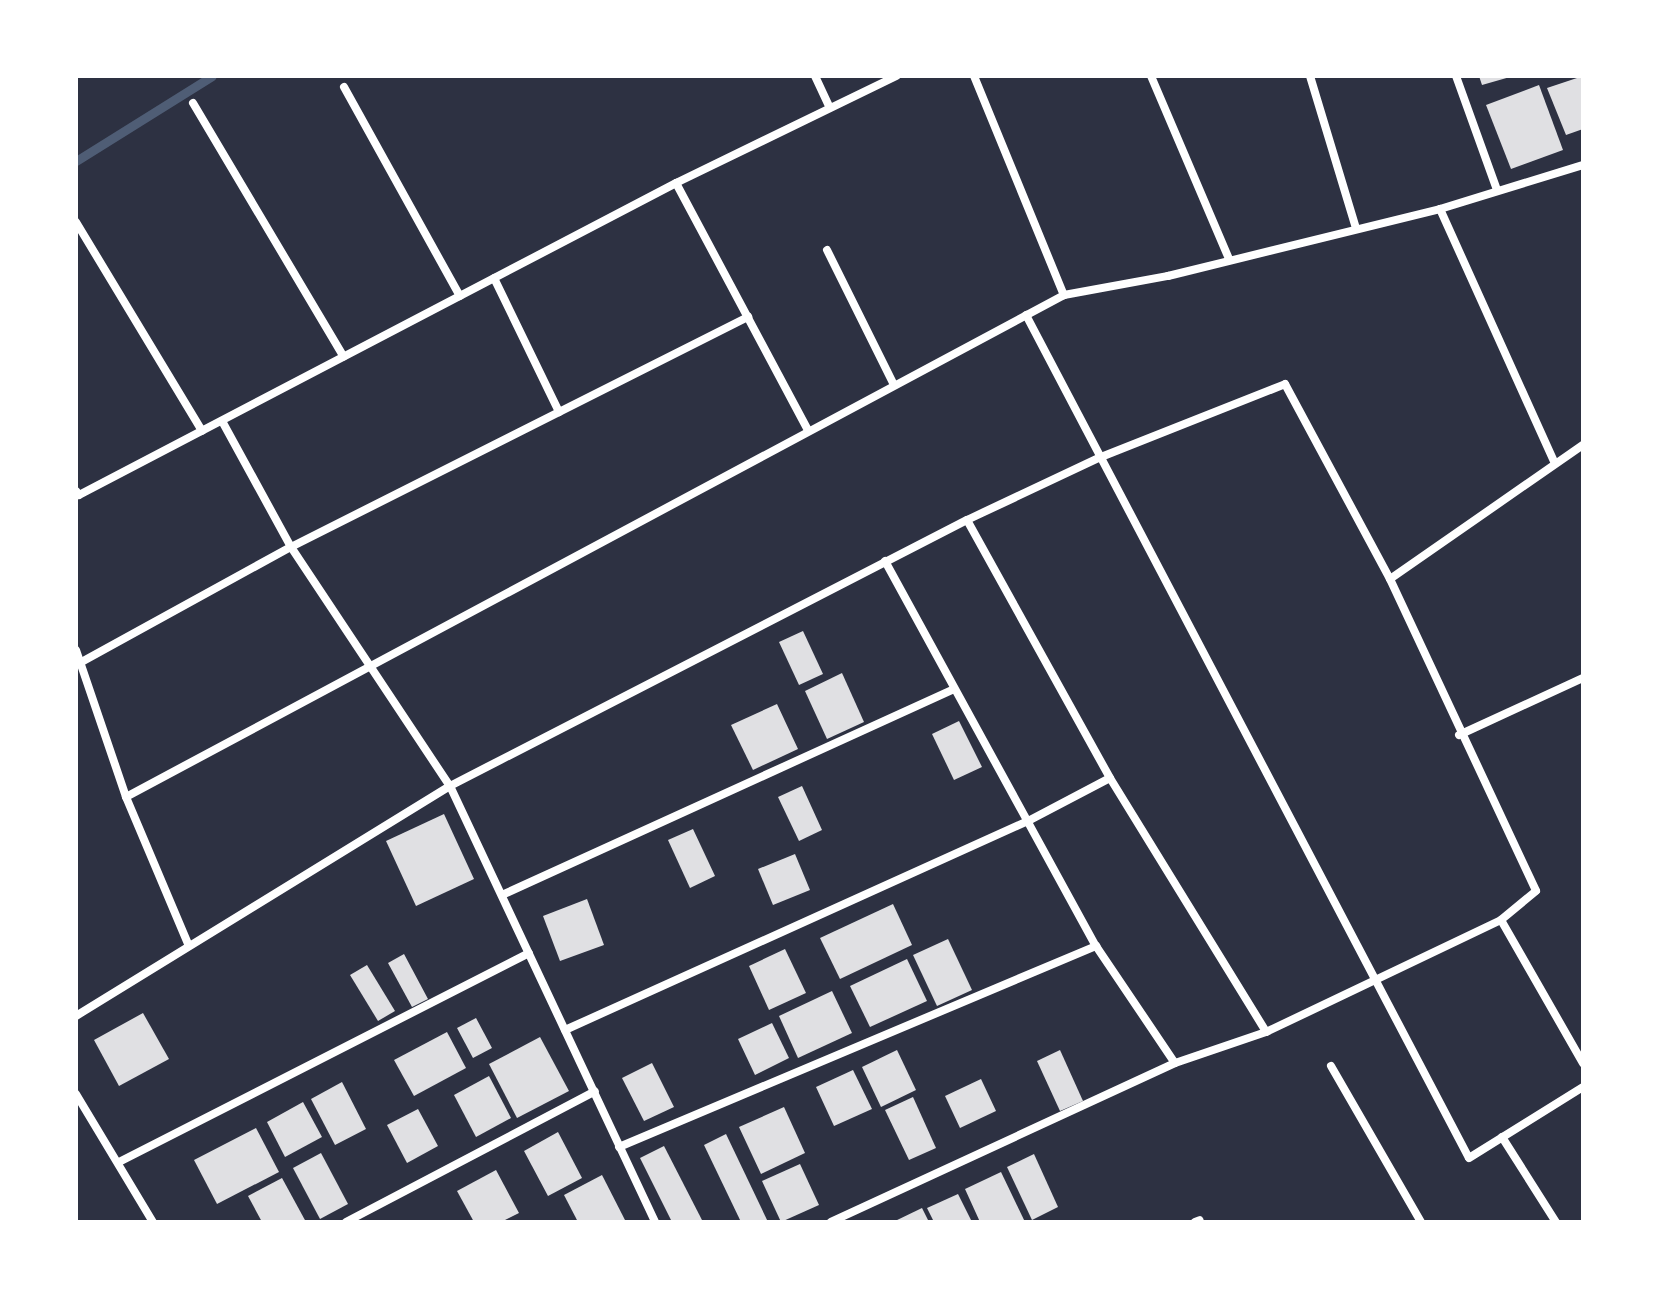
<!DOCTYPE html>
<html>
<head>
<meta charset="utf-8">
<style>
  body { margin:0 }
  #map { position:relative; width:1659px; height:1298px; overflow:hidden; background:#2d3142; font-family:Merriweather,serif }
  div>[style] { position:absolute }
  .stream>* { height:9px; margin:-4.5px; padding:0 4.5px; transform-origin:4.5px; border-radius:4.5px; background:#4f5d75 }
  .building>* { inset:0; background:#e0e0e3 }
  .minor>* { height:8px; margin:-4px; padding:0 4px; transform-origin:4px; border-radius:4px; background:#fff }
  span { translate:-50% -50%; white-space:nowrap; text-align:center; line-height:1.15; -webkit-text-stroke:8px #fff; paint-order:stroke }
  .frame { position:absolute; inset:0; border:78px solid #fff; pointer-events:none }
</style>
</head>
<body>
<div id="map">
  <div class="stream">
    <div style="left:76px;top:161px;width:160px;rotate:-32deg"></div>
  </div>
  <div class="building">
    <div style="clip-path:polygon(1479px 76px,1510px 76px,1510px 77px,1482px 85px)"></div>
    <div style="clip-path:polygon(1583px 76px,1583px 129px,1566px 135px,1547px 88px)"></div>
    <div style="clip-path:polygon(1539px 85px,1563px 150px,1511px 169px,1486px 105px)"></div>
    <div style="clip-path:polygon(803px 631px,823px 674px,799px 685px,779px 642px)"></div>
    <div style="clip-path:polygon(842px 673px,864px 722px,827px 739px,805px 691px)"></div>
    <div style="clip-path:polygon(777px 704px,798px 749px,753px 770px,731px 725px)"></div>
    <div style="clip-path:polygon(959px 721px,982px 767px,954px 780px,932px 734px)"></div>
    <div style="clip-path:polygon(802px 786px,822px 830px,799px 841px,778px 797px)"></div>
    <div style="clip-path:polygon(444px 814px,474px 879px,416px 906px,386px 841px)"></div>
    <div style="clip-path:polygon(693px 829px,715px 876px,690px 888px,668px 840px)"></div>
    <div style="clip-path:polygon(795px 854px,810px 890px,773px 905px,758px 869px)"></div>
    <div style="clip-path:polygon(587px 899px,604px 945px,560px 961px,543px 916px)"></div>
    <div style="clip-path:polygon(893px 904px,912px 945px,840px 979px,820px 938px)"></div>
    <div style="clip-path:polygon(948px 939px,972px 990px,937px 1006px,913px 955px)"></div>
    <div style="clip-path:polygon(785px 949px,806px 993px,769px 1010px,749px 966px)"></div>
    <div style="clip-path:polygon(404px 954px,428px 999px,412px 1007px,388px 963px)"></div>
    <div style="clip-path:polygon(907px 959px,927px 1001px,870px 1027px,850px 986px)"></div>
    <div style="clip-path:polygon(367px 965px,395px 1011px,378px 1021px,350px 975px)"></div>
    <div style="clip-path:polygon(832px 991px,852px 1033px,798px 1058px,779px 1016px)"></div>
    <div style="clip-path:polygon(143px 1013px,169px 1059px,119px 1086px,94px 1040px)"></div>
    <div style="clip-path:polygon(476px 1018px,492px 1048px,473px 1058px,457px 1028px)"></div>
    <div style="clip-path:polygon(772px 1023px,789px 1058px,755px 1075px,738px 1039px)"></div>
    <div style="clip-path:polygon(447px 1032px,466px 1068px,414px 1096px,394px 1060px)"></div>
    <div style="clip-path:polygon(540px 1037px,569px 1091px,517px 1118px,489px 1064px)"></div>
    <div style="clip-path:polygon(897px 1050px,916px 1090px,881px 1107px,862px 1067px)"></div>
    <div style="clip-path:polygon(1060px 1050px,1083px 1101px,1060px 1111px,1037px 1061px)"></div>
    <div style="clip-path:polygon(652px 1063px,674px 1107px,644px 1121px,622px 1078px)"></div>
    <div style="clip-path:polygon(853px 1070px,872px 1109px,834px 1126px,816px 1087px)"></div>
    <div style="clip-path:polygon(489px 1076px,511px 1118px,476px 1137px,454px 1095px)"></div>
    <div style="clip-path:polygon(981px 1079px,996px 1111px,960px 1128px,945px 1096px)"></div>
    <div style="clip-path:polygon(342px 1082px,366px 1129px,335px 1145px,311px 1099px)"></div>
    <div style="clip-path:polygon(913px 1097px,936px 1148px,909px 1160px,885px 1110px)"></div>
    <div style="clip-path:polygon(303px 1102px,322px 1137px,285px 1157px,267px 1122px)"></div>
    <div style="clip-path:polygon(784px 1107px,805px 1153px,761px 1174px,739px 1127px)"></div>
    <div style="clip-path:polygon(418px 1109px,438px 1146px,407px 1163px,387px 1125px)"></div>
    <div style="clip-path:polygon(256px 1128px,279px 1172px,217px 1204px,194px 1160px)"></div>
    <div style="clip-path:polygon(558px 1132px,582px 1178px,548px 1196px,524px 1151px)"></div>
    <div style="clip-path:polygon(726px 1134px,768px 1222px,741px 1222px,704px 1145px)"></div>
    <div style="clip-path:polygon(664px 1146px,703px 1222px,672px 1222px,640px 1158px)"></div>
    <div style="clip-path:polygon(321px 1153px,348px 1204px,320px 1219px,293px 1168px)"></div>
    <div style="clip-path:polygon(1034px 1154px,1058px 1207px,1032px 1220px,1007px 1167px)"></div>
    <div style="clip-path:polygon(800px 1164px,819px 1205px,781px 1222px,762px 1181px)"></div>
    <div style="clip-path:polygon(496px 1170px,519px 1213px,501px 1222px,474px 1222px,457px 1191px)"></div>
    <div style="clip-path:polygon(1001px 1172px,1025px 1222px,980px 1222px,965px 1189px)"></div>
    <div style="clip-path:polygon(602px 1175px,626px 1222px,578px 1222px,564px 1195px)"></div>
    <div style="clip-path:polygon(282px 1178px,306px 1222px,262px 1222px,248px 1196px)"></div>
    <div style="clip-path:polygon(958px 1194px,972px 1222px,934px 1222px,927px 1208px)"></div>
    <div style="clip-path:polygon(922px 1208px,929px 1222px,893px 1222px)"></div>
  </div>
  <div class="minor">
    <div style="left:815px;top:76px;width:35px;rotate:65deg"></div>
    <div style="left:974px;top:76px;width:237px;rotate:67.7deg"></div>
    <div style="left:1151px;top:76px;width:199px;rotate:66.9deg"></div>
    <div style="left:1310px;top:76px;width:159px;rotate:73.2deg"></div>
    <div style="left:1456px;top:76px;width:121px;rotate:70.2deg"></div>
    <div style="left:344px;top:87px;width:239px;rotate:61deg"></div>
    <div style="left:193px;top:103px;width:295px;rotate:59.3deg"></div>
    <div style="left:676px;top:183px;width:280px;rotate:61.9deg"></div>
    <div style="left:1440px;top:209px;width:277px;rotate:65.7deg"></div>
    <div style="left:76px;top:222px;width:244px;rotate:58.9deg"></div>
    <div style="left:827px;top:250px;width:151px;rotate:63.6deg"></div>
    <div style="left:494px;top:278px;width:149px;rotate:64.1deg"></div>
    <div style="left:1026px;top:315px;width:952px;rotate:62.28deg"></div>
    <div style="left:1469px;top:1158px;width:134px;rotate:-31.9deg"></div>
    <div style="left:222px;top:421px;width:144px;rotate:61.3deg"></div>
    <div style="left:291px;top:547px;width:287px;rotate:56.4deg"></div>
    <div style="left:450px;top:786px;width:482px;rotate:64.8deg"></div>
    <div style="left:76px;top:491px;width:5px;rotate:53deg"></div>
    <div style="left:79px;top:495px;width:674px;rotate:-27.59deg"></div>
    <div style="left:676px;top:183px;width:245px;rotate:-25.9deg"></div>
    <div style="left:967px;top:520px;width:295px;rotate:61deg"></div>
    <div style="left:1110px;top:778px;width:298px;rotate:58.4deg"></div>
    <div style="left:885px;top:561px;width:439px;rotate:61.3deg"></div>
    <div style="left:1096px;top:946px;width:141px;rotate:56deg"></div>
    <div style="left:1390px;top:579px;width:235px;rotate:-34.8deg"></div>
    <div style="left:76px;top:650px;width:155px;rotate:71.2deg"></div>
    <div style="left:126px;top:797px;width:160px;rotate:67.1deg"></div>
    <div style="left:76px;top:665px;width:245px;rotate:-28.8deg"></div>
    <div style="left:291px;top:547px;width:512px;rotate:-26.72deg"></div>
    <div style="left:1459px;top:735px;width:136px;rotate:-24.7deg"></div>
    <div style="left:126px;top:797px;width:1064px;rotate:-28.15deg"></div>
    <div style="left:1064px;top:295px;width:106px;rotate:-10.4deg"></div>
    <div style="left:1168px;top:276px;width:280px;rotate:-13.8deg"></div>
    <div style="left:1440px;top:209px;width:150px;rotate:-17.1deg"></div>
    <div style="left:502px;top:895px;width:496px;rotate:-24.5deg"></div>
    <div style="left:1501px;top:920px;width:165px;rotate:60.2deg"></div>
    <div style="left:76px;top:1016px;width:439px;rotate:-31.6deg"></div>
    <div style="left:450px;top:786px;width:581px;rotate:-27.23deg"></div>
    <div style="left:967px;top:520px;width:148px;rotate:-25.2deg"></div>
    <div style="left:1101px;top:457px;width:198px;rotate:-21.6deg"></div>
    <div style="left:1285px;top:384px;width:221px;rotate:61.7deg"></div>
    <div style="left:1390px;top:579px;width:344px;rotate:64.9deg"></div>
    <div style="left:1536px;top:891px;width:45px;rotate:140.4deg"></div>
    <div style="left:1501px;top:920px;width:260px;rotate:154.5deg"></div>
    <div style="left:1266px;top:1032px;width:96px;rotate:161.2deg"></div>
    <div style="left:1175px;top:1063px;width:379px;rotate:155.2deg"></div>
    <div style="left:565px;top:1030px;width:510px;rotate:-24.3deg"></div>
    <div style="left:1030px;top:820px;width:90px;rotate:-27.7deg"></div>
    <div style="left:1331px;top:1066px;width:180px;rotate:60deg"></div>
    <div style="left:76px;top:1094px;width:149px;rotate:59deg"></div>
    <div style="left:1502px;top:1137px;width:101px;rotate:57.6deg"></div>
    <div style="left:619px;top:1147px;width:518px;rotate:-22.85deg"></div>
    <div style="left:119px;top:1162px;width:460px;rotate:-27deg"></div>
    <div style="left:346px;top:1222px;width:281px;rotate:-27.7deg"></div>
    <div style="left:1195px;top:1222px;width:5px;rotate:-22deg"></div>
  </div>
  <div class="frame"></div>
</div>
</body>
</html>
